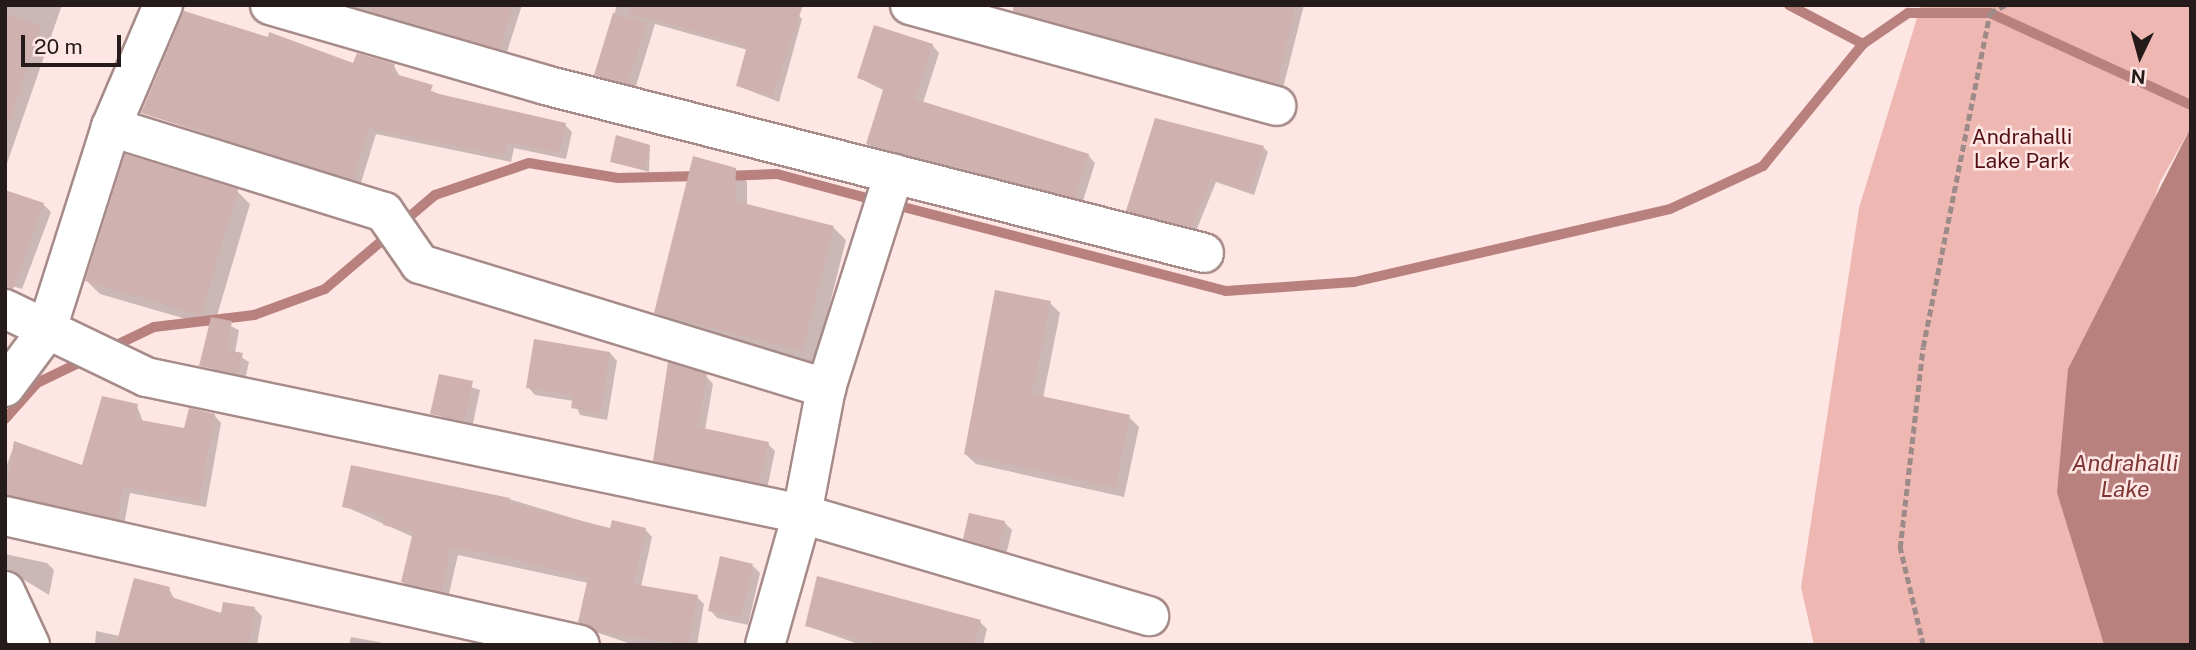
<!DOCTYPE html>
<html>
<head>
<meta charset="utf-8">
<style>
  body { margin:0 }
  #map { position:relative; width:2196px; height:650px; overflow:hidden; background:#fee6e4; font-family:"Public Sans",sans-serif }
  div>[style] { position:absolute }
  .green>* { inset:0; background:#eeb7b2 }
  .water>* { inset:0; background:#b9817e }
  .shadow>* { inset:0; background:#0003 }
  .stream>* { height:10px; margin:-5px; padding:0 5px; transform-origin:5px; border-radius:5px; background:#b9817e }
  .building>* { inset:0; background:#cfb2b0 }
  .path>* { height:4.5px; margin-top:-2.25px; transform-origin:0; background:repeating-linear-gradient(90deg,#9c8b89 0 7px,transparent 0 10.5px) }
  .roads { filter:drop-shadow(2px 0 #a68b89) drop-shadow(-2px 0 #a68b89) drop-shadow(0 2px #a68b89) drop-shadow(0 -2px #a68b89) }
  .minor>* { height:38px; margin:-19px; padding:0 19px; transform-origin:19px; border-radius:19px; background:#fff }
  span { translate:-50% -50%; white-space:nowrap; text-align:center; line-height:1.15; -webkit-text-stroke:5px #fee6e4; paint-order:stroke }
  .park-label { font-size:21px; color:#520e11 }
  .water-label { font-size:23px; color:#7e3735; font-style:italic }
  .frame { position:absolute; inset:0; border:7px solid #251b1a; pointer-events:none }
  .north { position:absolute; left:2105px; top:21px; width:70px; height:70px; -webkit-text-stroke:5px #fee6e4; paint-order:stroke; rotate:185deg; font-size:19px; font-weight:700; line-height:28px; text-align:center; color:#251b1a }
  .north::after { content:''; display:block; margin:auto; width:24px; height:32px; background:#251b1a; clip-path:polygon(50% 0,100% 100%,50% 72%,0 100%) }
  .scale { position:absolute; left:21px; top:35px; width:100px; height:32px; box-sizing:border-box; border:4px solid #251b1a; border-top:0; padding-left:9px; font-size:21px; line-height:24px; white-space:nowrap; color:#251b1a; -webkit-text-stroke:5px #fee6e4; paint-order:stroke }
</style>
</head>
<body>
<div id="map">
  <div class="green">
    <div style="clip-path:polygon(1921px 5px,2191px 5px,2191px 127px,2160px 182px,2057px 493px,2104px 645px,1814px 645px,1801px 587px,1859px 208px)"></div>
  </div>
  <div class="water">
    <div style="clip-path:polygon(2191px 127px,2191px 645px,2104px 645px,2057px 493px,2068px 369px)"></div>
  </div>
  <div class="shadow">
    <div style="clip-path:polygon(5px 5px,62px 5px,5px 169px)"></div>
    <div style="clip-path:polygon(343px 5px,522px 5px,506px 55px)"></div>
    <div style="clip-path:polygon(617px 5px,768px 5px,795px 12px,802px 19px,779px 102px,738px 86px,748px 50px,655px 24px,635px 89px,603px 81px,596px 74px)"></div>
    <div style="clip-path:polygon(1012px 5px,1304px 5px,1283px 88px,1017px 15px)"></div>
    <div style="clip-path:polygon(932px 45px,939px 53px,923px 103px,1088px 155px,1095px 163px,1082px 204px,875px 151px,868px 144px,885px 91px,859px 78px)"></div>
    <div style="clip-path:polygon(355px 66px,394px 66px,400px 77px,439px 94px,565px 125px,572px 132px,566px 159px,514px 148px,511px 162px,376px 134px,360px 186px,143px 113px)"></div>
    <div style="clip-path:polygon(1156px 120px,1264px 148px,1268px 152px,1254px 195px,1216px 182px,1196px 231px,1133px 215px,1128px 210px)"></div>
    <div style="clip-path:polygon(650px 146px,649px 172px,612px 162px)"></div>
    <div style="clip-path:polygon(735px 169px,747px 182px,747px 206px,833px 227px,846px 240px,815px 363px,668px 325px,656px 312px)"></div>
    <div style="clip-path:polygon(237px 191px,250px 204px,216px 319px,239px 330px,235px 353px,249px 362px,245px 380px,201px 365px,210px 326px,100px 294px,87px 281px)"></div>
    <div style="clip-path:polygon(43px 204px,51px 212px,22px 289px,5px 284px)"></div>
    <div style="clip-path:polygon(1050px 303px,1060px 313px,1043px 398px,1129px 417px,1139px 427px,1124px 497px,976px 464px,965px 454px)"></div>
    <div style="clip-path:polygon(610px 353px,617px 361px,607px 420px,580px 415px,574px 401px,535px 395px,528px 387px)"></div>
    <div style="clip-path:polygon(440px 376px,480px 390px,472px 428px,432px 413px)"></div>
    <div style="clip-path:polygon(706px 376px,713px 384px,705px 430px,768px 444px,775px 451px,767px 489px,662px 468px,655px 460px)"></div>
    <div style="clip-path:polygon(137px 406px,143px 422px,186px 430px,214px 415px,221px 423px,206px 507px,130px 493px,124px 525px,5px 500px,5px 470px,15px 443px,83px 468px)"></div>
    <div style="clip-path:polygon(509px 499px,612px 530px,645px 529px,652px 537px,641px 587px,697px 597px,704px 604px,697px 645px,634px 645px,587px 629px,580px 622px,588px 583px,458px 555px,448px 598px,410px 589px,403px 582px,413px 537px,344px 506px)"></div>
    <div style="clip-path:polygon(1004px 522px,1012px 530px,1006px 555px,965px 538px)"></div>
    <div style="clip-path:polygon(5px 554px,47px 563px,54px 570px,49px 595px,16px 575px,5px 579px)"></div>
    <div style="clip-path:polygon(753px 566px,760px 573px,748px 625px,717px 618px,710px 610px)"></div>
    <div style="clip-path:polygon(169px 589px,175px 600px,223px 616px,255px 609px,262px 616px,257px 645px,95px 645px,96px 631px,120px 636px)"></div>
    <div style="clip-path:polygon(980px 622px,987px 629px,983px 645px,861px 645px,807px 626px)"></div>
    <div style="clip-path:polygon(351px 637px,384px 643px,387px 645px,349px 645px)"></div>
  </div>
  <div class="stream">
    <div style="left:1789px;top:5px;width:84px;rotate:27.8deg"></div>
    <div style="left:1863px;top:44px;width:55px;rotate:-34.6deg"></div>
    <div style="left:1908px;top:13px;width:82px"></div>
    <div style="left:1990px;top:13px;width:221px;rotate:24.6deg"></div>
    <div style="left:725px;top:176px;width:52px;rotate:-2.2deg"></div>
    <div style="left:777px;top:174px;width:105px;rotate:15deg"></div>
    <div style="left:892px;top:204px;width:345px;rotate:14.6deg"></div>
    <div style="left:1226px;top:291px;width:128px;rotate:-4deg"></div>
    <div style="left:1354px;top:282px;width:324px;rotate:-13deg"></div>
    <div style="left:1670px;top:209px;width:102px;rotate:-24.8deg"></div>
    <div style="left:1763px;top:166px;width:158px;rotate:-50.7deg"></div>
    <div style="left:402px;top:223px;width:43px;rotate:-40.3deg"></div>
    <div style="left:435px;top:195px;width:99px;rotate:-18.8deg"></div>
    <div style="left:529px;top:163px;width:90px;rotate:9.6deg"></div>
    <div style="left:618px;top:178px;width:81px;rotate:-1.4deg"></div>
    <div style="left:108px;top:349px;width:51px;rotate:-25.6deg"></div>
    <div style="left:154px;top:327px;width:101px;rotate:-6.8deg"></div>
    <div style="left:254px;top:315px;width:76px;rotate:-20.1deg"></div>
    <div style="left:325px;top:289px;width:87px;rotate:-40.3deg"></div>
    <div style="left:5px;top:419px;width:48px;rotate:-48.4deg"></div>
    <div style="left:37px;top:383px;width:53px;rotate:-25.6deg"></div>
  </div>
  <div class="building">
    <div style="clip-path:polygon(372px 5px,513px 5px,499px 49px,370px 11px)"></div>
    <div style="clip-path:polygon(631px 5px,803px 5px,773px 96px,736px 86px,747px 46px,629px 13px)"></div>
    <div style="clip-path:polygon(1014px 5px,1296px 5px,1277px 84px,1013px 11px)"></div>
    <div style="clip-path:polygon(184px 11px,268px 37px,269px 32px,353px 63px,357px 53px,395px 64px,392px 73px,433px 85px,430px 92px,566px 123px,559px 153px,507px 142px,504px 156px,369px 128px,353px 179px,141px 113px)"></div>
    <div style="clip-path:polygon(5px 13px,41px 26px,11px 119px,5px 119px)"></div>
    <div style="clip-path:polygon(613px 13px,647px 23px,628px 84px,594px 75px)"></div>
    <div style="clip-path:polygon(874px 25px,933px 44px,915px 99px,1089px 154px,1075px 198px,866px 144px,884px 87px,857px 78px)"></div>
    <div style="clip-path:polygon(1155px 118px,1264px 146px,1249px 191px,1211px 179px,1192px 227px,1126px 211px)"></div>
    <div style="clip-path:polygon(616px 135px,650px 145px,645px 170px,610px 162px)"></div>
    <div style="clip-path:polygon(125px 154px,238px 189px,201px 315px,85px 281px)"></div>
    <div style="clip-path:polygon(693px 156px,736px 168px,735px 201px,834px 226px,802px 351px,654px 313px)"></div>
    <div style="clip-path:polygon(5px 190px,44px 203px,13px 289px,5px 287px)"></div>
    <div style="clip-path:polygon(995px 290px,1051px 301px,1032px 394px,1130px 415px,1115px 488px,964px 454px)"></div>
    <div style="clip-path:polygon(211px 317px,232px 321px,227px 350px,243px 353px,238px 374px,199px 366px)"></div>
    <div style="clip-path:polygon(534px 339px,610px 352px,600px 413px,571px 408px,573px 395px,526px 388px)"></div>
    <div style="clip-path:polygon(668px 362px,707px 374px,698px 427px,769px 442px,759px 483px,653px 461px)"></div>
    <div style="clip-path:polygon(439px 374px,473px 381px,464px 421px,430px 414px)"></div>
    <div style="clip-path:polygon(102px 396px,138px 404px,135px 419px,184px 428px,189px 408px,215px 414px,199px 501px,123px 487px,117px 519px,5px 495px,14px 441px,82px 465px)"></div>
    <div style="clip-path:polygon(351px 465px,510px 498px,509px 503px,610px 528px,612px 520px,646px 528px,633px 584px,698px 595px,688px 645px,597px 632px,578px 622px,588px 578px,497px 555px,451px 548px,441px 591px,401px 582px,413px 532px,383px 525px,385px 516px,342px 507px)"></div>
    <div style="clip-path:polygon(969px 513px,1005px 521px,999px 549px,963px 539px)"></div>
    <div style="clip-path:polygon(720px 556px,753px 564px,741px 618px,708px 611px)"></div>
    <div style="clip-path:polygon(817px 576px,981px 620px,974px 645px,880px 645px,805px 626px)"></div>
    <div style="clip-path:polygon(134px 578px,170px 587px,168px 596px,221px 613px,223px 602px,255px 607px,249px 645px,116px 645px)"></div>
  </div>
  <div class="path">
    <div style="left:1923px;top:645px;width:100px;rotate:-103.3deg"></div>
    <div style="left:1900px;top:548px;width:202px;rotate:-83.5deg"></div>
    <div style="left:1923px;top:347px;width:341px;rotate:-78.7deg"></div>
    <div style="left:1990px;top:13px;width:17px;rotate:-28deg"></div>
  </div>
  <div class="roads">
    <div class="minor">
      <div style="left:270px;top:5px;width:286px;rotate:16.2deg"></div>
      <div style="left:545px;top:85px;width:680px;rotate:14.3deg"></div>
      <div style="left:910px;top:5px;width:380px;rotate:15.4deg"></div>
      <div style="left:111px;top:127px;width:286px;rotate:17.3deg"></div>
      <div style="left:384px;top:212px;width:63px;rotate:55.3deg"></div>
      <div style="left:420px;top:264px;width:425px;rotate:17deg"></div>
      <div style="left:5px;top:309px;width:157px;rotate:25.7deg"></div>
      <div style="left:146px;top:377px;width:670px;rotate:11.8deg"></div>
      <div style="left:802px;top:514px;width:128px;rotate:-79.2deg"></div>
      <div style="left:826px;top:388px;width:225px;rotate:-72.4deg"></div>
      <div style="left:5px;top:387px;width:69px;rotate:-53.3deg"></div>
      <div style="left:46px;top:332px;width:215px;rotate:-72.4deg"></div>
      <div style="left:111px;top:127px;width:133px;rotate:-66.9deg"></div>
      <div style="left:5px;top:516px;width:589px;rotate:12.64deg"></div>
      <div style="left:5px;top:591px;width:60px;rotate:65.2deg"></div>
      <div style="left:765px;top:645px;width:136px;rotate:-74.2deg"></div>
      <div style="left:802px;top:514px;width:362px;rotate:16.4deg"></div>
    </div>
  </div>
  <div class="park-label">
    <span style="left:2022px;top:149px">Andrahalli<br>Lake Park</span>
  </div>
  <div class="water-label">
    <span style="left:2125px;top:476px">Andrahalli<br>Lake</span>
  </div>
  <div class="frame"></div>
  <div class="north">N</div>
  <div class="scale">20 m</div>
</div>
</body>
</html>
